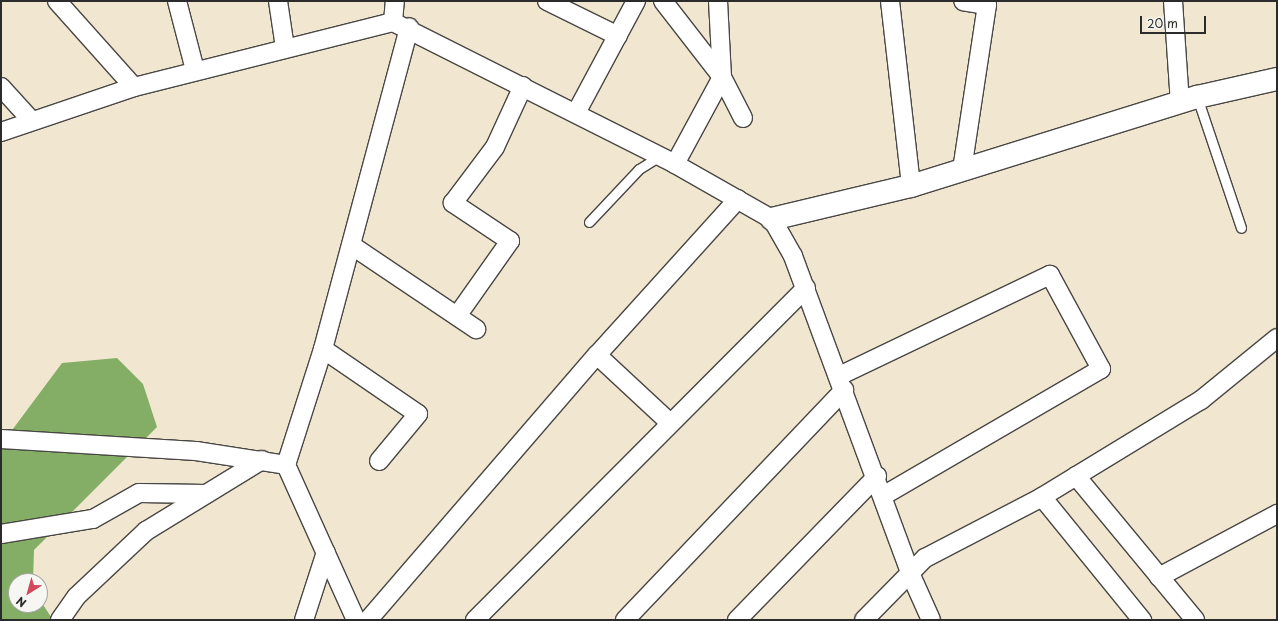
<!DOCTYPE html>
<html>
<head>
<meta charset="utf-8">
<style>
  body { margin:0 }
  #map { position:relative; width:1278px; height:621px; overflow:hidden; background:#f1e7d1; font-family:"Playpen Sans",sans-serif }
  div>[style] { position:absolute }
  .forest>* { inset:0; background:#84ae66 }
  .roads { filter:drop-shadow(1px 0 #494744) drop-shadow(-1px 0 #494744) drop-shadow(0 1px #494744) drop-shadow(0 -1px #494744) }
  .service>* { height:9px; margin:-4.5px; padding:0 4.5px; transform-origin:4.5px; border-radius:4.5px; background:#fff }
  .minor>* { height:18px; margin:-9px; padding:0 9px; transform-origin:9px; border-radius:9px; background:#fff }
  .tertiary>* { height:22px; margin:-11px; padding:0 11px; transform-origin:11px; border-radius:11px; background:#fff }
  span { translate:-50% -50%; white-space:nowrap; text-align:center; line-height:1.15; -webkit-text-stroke:3px #f6f6f2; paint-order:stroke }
  .frame { position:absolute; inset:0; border:2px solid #2b2b2b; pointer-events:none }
  .north { position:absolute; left:8px; top:573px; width:40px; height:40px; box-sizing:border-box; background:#f6f6f2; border:1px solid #a5a5a2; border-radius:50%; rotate:217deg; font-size:11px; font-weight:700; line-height:16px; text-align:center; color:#2b2b2b }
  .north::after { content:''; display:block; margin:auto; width:14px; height:18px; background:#d1495b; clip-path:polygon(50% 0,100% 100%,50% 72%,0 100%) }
  .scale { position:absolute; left:1140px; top:16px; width:66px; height:18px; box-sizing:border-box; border:2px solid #2b2b2b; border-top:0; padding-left:5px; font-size:12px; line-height:14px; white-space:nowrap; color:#2b2b2b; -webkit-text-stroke:3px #f6f6f2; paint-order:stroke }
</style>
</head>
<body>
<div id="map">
  <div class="forest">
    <div style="clip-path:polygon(117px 358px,143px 384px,157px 427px,34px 550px,33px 581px,16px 581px,16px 605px,40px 605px,40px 600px,53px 620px,1px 620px,1px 445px,62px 363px)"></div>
  </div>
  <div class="roads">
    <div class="service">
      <div style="left:1197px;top:97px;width:138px;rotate:71.4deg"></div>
      <div style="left:589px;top:222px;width:73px;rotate:-46.7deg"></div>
      <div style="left:639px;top:169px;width:25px;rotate:-32deg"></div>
    </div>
    <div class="minor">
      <div style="left:57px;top:1px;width:115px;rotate:48.2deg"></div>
      <div style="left:177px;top:1px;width:71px;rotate:75.4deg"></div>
      <div style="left:278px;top:1px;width:48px;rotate:81.5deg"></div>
      <div style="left:547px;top:1px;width:79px;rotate:26.2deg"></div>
      <div style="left:663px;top:1px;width:96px;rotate:52.2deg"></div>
      <div style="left:722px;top:77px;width:46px;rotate:62.9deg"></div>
      <div style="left:890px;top:1px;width:186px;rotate:83.5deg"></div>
      <div style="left:1173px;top:1px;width:102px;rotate:86.1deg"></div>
      <div style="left:393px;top:22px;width:21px;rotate:-85deg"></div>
      <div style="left:1px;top:87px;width:45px;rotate:47.7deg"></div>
      <div style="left:576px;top:113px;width:127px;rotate:-61.8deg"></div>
      <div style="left:1px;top:132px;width:140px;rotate:-18.7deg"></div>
      <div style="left:134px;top:87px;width:267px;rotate:-14.1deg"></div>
      <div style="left:393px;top:22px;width:316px;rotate:26.7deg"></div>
      <div style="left:675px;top:164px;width:112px;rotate:29.6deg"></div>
      <div style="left:772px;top:219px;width:43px;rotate:60.4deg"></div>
      <div style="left:793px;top:256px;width:338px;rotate:69.7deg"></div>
      <div style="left:910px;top:573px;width:51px;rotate:65.9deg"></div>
      <div style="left:675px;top:164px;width:99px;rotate:-61.6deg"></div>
      <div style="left:722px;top:77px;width:76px;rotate:-93deg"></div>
      <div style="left:962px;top:170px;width:167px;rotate:-81.4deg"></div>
      <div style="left:987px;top:5px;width:24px;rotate:-171deg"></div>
      <div style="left:351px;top:245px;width:151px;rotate:33.9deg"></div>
      <div style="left:457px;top:316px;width:92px;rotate:-54.8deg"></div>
      <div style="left:510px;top:241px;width:69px;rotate:-146.3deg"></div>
      <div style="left:453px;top:203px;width:70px;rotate:-53.1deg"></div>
      <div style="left:495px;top:147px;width:67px;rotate:-65.3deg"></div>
      <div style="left:323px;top:349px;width:115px;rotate:34.4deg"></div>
      <div style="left:418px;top:414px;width:61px;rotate:129.7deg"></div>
      <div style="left:597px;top:355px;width:98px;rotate:42.9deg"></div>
      <div style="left:839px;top:376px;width:234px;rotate:-25.6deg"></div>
      <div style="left:1050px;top:275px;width:107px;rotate:61.5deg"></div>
      <div style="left:1101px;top:369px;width:252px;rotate:149.8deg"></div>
      <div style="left:1px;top:439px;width:195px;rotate:3.5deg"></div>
      <div style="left:196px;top:451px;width:91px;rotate:8.8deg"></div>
      <div style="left:1076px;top:476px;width:187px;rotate:50.4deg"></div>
      <div style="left:1042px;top:497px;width:159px;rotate:50.9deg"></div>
      <div style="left:1px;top:534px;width:93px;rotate:-9.3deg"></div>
      <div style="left:93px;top:519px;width:53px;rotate:-29.5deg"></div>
      <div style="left:139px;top:493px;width:67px;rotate:0.9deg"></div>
      <div style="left:1159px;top:577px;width:134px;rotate:-28.1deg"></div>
      <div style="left:60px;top:620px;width:29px;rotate:-55deg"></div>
      <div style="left:77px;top:596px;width:95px;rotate:-43.3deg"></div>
      <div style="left:146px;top:531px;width:136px;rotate:-31.5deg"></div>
      <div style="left:304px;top:620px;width:71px;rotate:-72.1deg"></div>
      <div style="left:356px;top:620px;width:170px;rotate:-114.3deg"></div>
      <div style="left:286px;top:465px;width:122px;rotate:-72.3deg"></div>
      <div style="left:323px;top:349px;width:333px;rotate:-75deg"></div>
      <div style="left:368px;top:620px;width:350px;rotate:-49.2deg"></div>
      <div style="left:597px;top:355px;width:210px;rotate:-47.9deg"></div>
      <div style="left:475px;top:620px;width:469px;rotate:-45.1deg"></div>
      <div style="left:625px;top:620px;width:318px;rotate:-46.4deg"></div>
      <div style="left:737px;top:620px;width:201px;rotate:-45.8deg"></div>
      <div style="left:864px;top:620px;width:87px;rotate:-45.5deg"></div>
      <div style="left:925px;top:558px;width:132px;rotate:-27.5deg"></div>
      <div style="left:1042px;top:497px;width:186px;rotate:-31.4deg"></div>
      <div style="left:1201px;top:400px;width:98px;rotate:-39.2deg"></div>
    </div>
    <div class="tertiary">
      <div style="left:772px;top:219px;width:143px;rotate:-13.4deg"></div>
      <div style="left:911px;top:186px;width:300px;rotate:-17.3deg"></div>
      <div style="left:1197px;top:97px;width:82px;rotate:-12.7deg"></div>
    </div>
  </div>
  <div class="frame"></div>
  <div class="north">N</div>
  <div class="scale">20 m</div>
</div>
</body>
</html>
